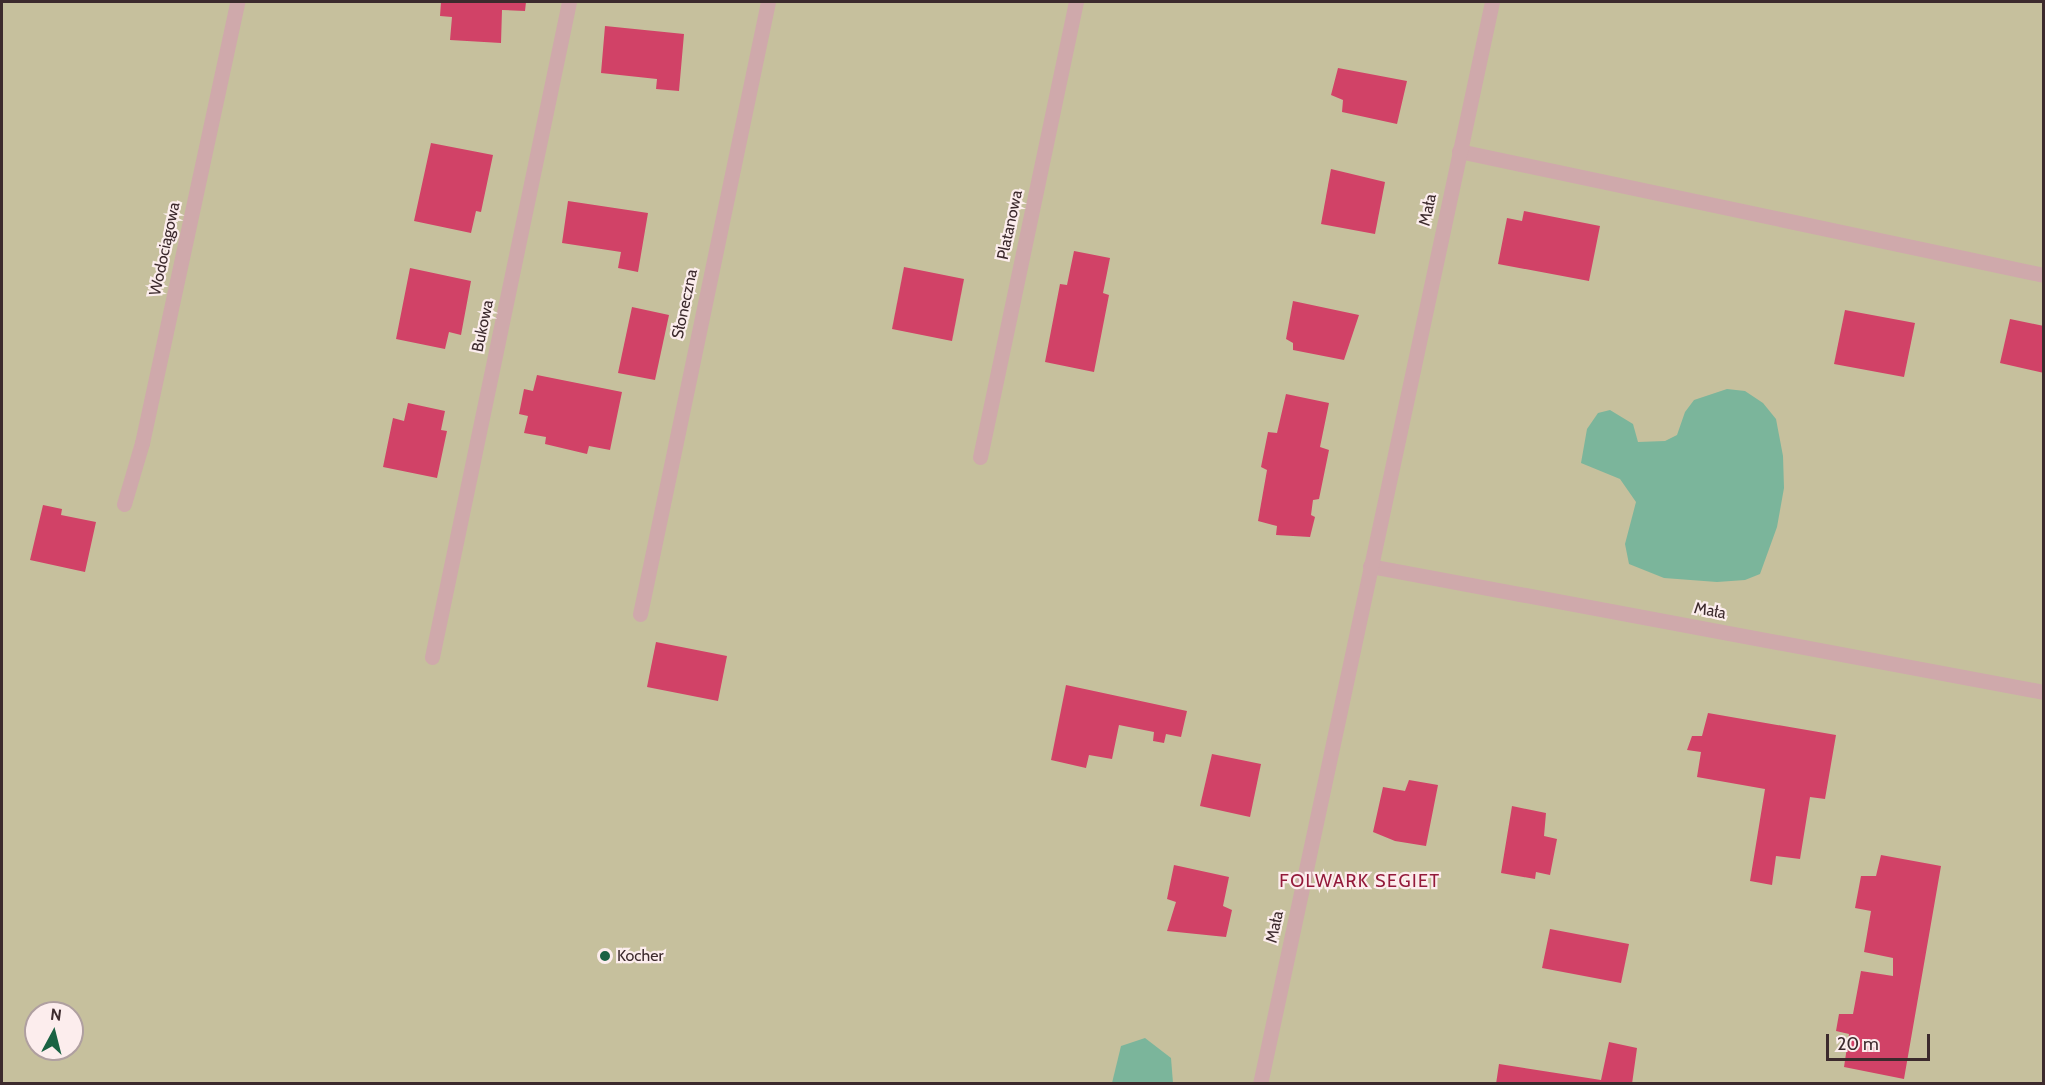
<!DOCTYPE html>
<html>
<head>
<meta charset="utf-8">
<style>
  body { margin:0 }
  #map { position:relative; width:2045px; height:1085px; overflow:hidden; background:#f5e0df; font-family:Cabin,sans-serif }
  div>[style] { position:absolute }
  .green>* { inset:0; background:#c6c09d }
  .water>* { inset:0; background:#7bb59b }
  .building>* { inset:0; background:#d14267 }
  .minor>* { height:15px; margin:-7.5px; padding:0 7.5px; transform-origin:7.5px; border-radius:7.5px; background:#cfa9ab }
  .dots>* { width:16px; height:16px; translate:-50% -50%; box-sizing:border-box; border:3px solid #fceded; border-radius:50% }
  span { translate:-50% -50%; white-space:nowrap; text-align:center; line-height:1.15; -webkit-text-stroke:4.5px #fceded; paint-order:stroke }
  .street-label { font-size:16px; color:#3c2a2d }
  .poi-label { font-size:16px; color:#3c2a2d }
  .left { translate:0 -50%; text-align:left }
  .neighbourhood-label { font-size:18px; color:#931a3a; letter-spacing:1.5px }
  .frame { position:absolute; inset:0; border:3px solid #3c2a2d; pointer-events:none }
  .north { position:absolute; left:24px; top:1001px; width:60px; height:60px; box-sizing:border-box; background:#fceded; border:2px solid #af9fa0; border-radius:50%; rotate:7deg; font-size:16px; font-weight:700; line-height:24px; text-align:center; color:#3c2a2d }
  .north::after { content:''; display:block; margin:auto; width:21px; height:27px; background:#1a6243; clip-path:polygon(50% 0,100% 100%,50% 72%,0 100%) }
  .scale { position:absolute; left:1826px; top:1034px; width:104px; height:27px; box-sizing:border-box; border:3px solid #3c2a2d; border-top:0; padding-left:8px; font-size:18px; line-height:21px; white-space:nowrap; color:#3c2a2d; -webkit-text-stroke:4px #fceded; paint-order:stroke }
</style>
</head>
<body>
<div id="map">
  <div class="green">
    <div style="clip-path:polygon(evenodd,2px 2px,2043px 2px,2043px 1083px,2px 1084px,2px 2px,36px 1013px,72px 1013px,72px 1049px,36px 1049px,36px 1013px)"></div>
  </div>
  <div class="water">
    <div style="clip-path:polygon(1727px 389px,1745px 391px,1763px 403px,1776px 419px,1783px 456px,1784px 488px,1777px 527px,1760px 574px,1745px 580px,1717px 582px,1664px 578px,1629px 564px,1625px 544px,1636px 502px,1620px 479px,1581px 463px,1587px 429px,1598px 413px,1610px 410px,1633px 424px,1638px 442px,1665px 441px,1677px 435px,1685px 412px,1694px 400px)"></div>
    <div style="clip-path:polygon(1145px 1038px,1171px 1058px,1173px 1083px,1112px 1083px,1121px 1046px)"></div>
  </div>
  <div class="building">
    <div style="clip-path:polygon(441px 2px,526px 2px,525px 11px,502px 10px,501px 43px,450px 40px,452px 17px,440px 16px)"></div>
    <div style="clip-path:polygon(605px 26px,684px 34px,679px 91px,656px 89px,657px 79px,601px 73px)"></div>
    <div style="clip-path:polygon(1338px 68px,1407px 81px,1397px 124px,1342px 112px,1343px 100px,1331px 95px)"></div>
    <div style="clip-path:polygon(431px 143px,493px 155px,481px 212px,476px 211px,471px 233px,414px 221px)"></div>
    <div style="clip-path:polygon(1331px 169px,1385px 182px,1375px 234px,1321px 224px)"></div>
    <div style="clip-path:polygon(568px 201px,648px 213px,638px 272px,618px 268px,621px 252px,562px 243px)"></div>
    <div style="clip-path:polygon(1524px 211px,1600px 226px,1589px 281px,1498px 264px,1507px 218px,1522px 221px)"></div>
    <div style="clip-path:polygon(1074px 251px,1110px 258px,1103px 293px,1109px 295px,1094px 372px,1045px 362px,1060px 284px,1067px 285px)"></div>
    <div style="clip-path:polygon(904px 267px,964px 279px,952px 341px,892px 329px)"></div>
    <div style="clip-path:polygon(410px 268px,471px 281px,461px 335px,449px 332px,445px 349px,396px 339px)"></div>
    <div style="clip-path:polygon(1293px 301px,1359px 315px,1344px 360px,1293px 350px,1293px 343px,1286px 339px)"></div>
    <div style="clip-path:polygon(632px 307px,669px 315px,655px 380px,618px 373px)"></div>
    <div style="clip-path:polygon(1845px 310px,1915px 323px,1904px 377px,1834px 364px)"></div>
    <div style="clip-path:polygon(2010px 319px,2044px 326px,2044px 373px,2000px 363px)"></div>
    <div style="clip-path:polygon(537px 375px,622px 392px,610px 450px,589px 446px,587px 454px,545px 444px,546px 437px,524px 433px,528px 416px,519px 414px,524px 389px,533px 391px)"></div>
    <div style="clip-path:polygon(1286px 394px,1329px 403px,1320px 447px,1329px 450px,1319px 499px,1313px 500px,1311px 515px,1315px 517px,1310px 537px,1276px 535px,1277px 526px,1258px 521px,1267px 470px,1261px 467px,1268px 432px,1277px 433px)"></div>
    <div style="clip-path:polygon(408px 403px,445px 411px,441px 430px,447px 431px,437px 478px,383px 467px,393px 418px,404px 421px)"></div>
    <div style="clip-path:polygon(43px 505px,62px 509px,61px 515px,96px 522px,85px 572px,30px 560px)"></div>
    <div style="clip-path:polygon(656px 642px,727px 656px,718px 701px,647px 687px)"></div>
    <div style="clip-path:polygon(1066px 685px,1187px 711px,1181px 737px,1166px 734px,1164px 743px,1153px 741px,1154px 732px,1119px 725px,1112px 759px,1089px 755px,1086px 768px,1051px 760px)"></div>
    <div style="clip-path:polygon(1708px 713px,1836px 735px,1825px 799px,1810px 797px,1800px 859px,1776px 856px,1772px 885px,1750px 881px,1765px 789px,1697px 777px,1701px 752px,1687px 750px,1692px 736px,1702px 736px)"></div>
    <div style="clip-path:polygon(1212px 754px,1261px 764px,1250px 817px,1200px 806px)"></div>
    <div style="clip-path:polygon(1409px 780px,1438px 785px,1426px 846px,1395px 841px,1373px 832px,1383px 787px,1405px 791px)"></div>
    <div style="clip-path:polygon(1512px 806px,1546px 813px,1544px 836px,1557px 839px,1550px 875px,1536px 872px,1535px 879px,1501px 873px)"></div>
    <div style="clip-path:polygon(1881px 855px,1941px 866px,1904px 1079px,1844px 1067px,1849px 1034px,1836px 1031px,1839px 1014px,1853px 1014px,1861px 971px,1893px 976px,1893px 958px,1864px 952px,1871px 911px,1855px 908px,1861px 876px,1876px 876px)"></div>
    <div style="clip-path:polygon(1174px 865px,1229px 877px,1223px 906px,1232px 910px,1226px 937px,1167px 931px,1176px 902px,1167px 899px)"></div>
    <div style="clip-path:polygon(1550px 929px,1629px 944px,1621px 983px,1542px 968px)"></div>
    <div style="clip-path:polygon(1609px 1042px,1637px 1048px,1632px 1084px,1496px 1084px,1499px 1064px,1601px 1080px)"></div>
  </div>
  <div class="minor">
    <div style="left:1459px;top:151px;width:598px;rotate:11.97deg"></div>
    <div style="left:980px;top:457px;width:465px;rotate:-78.1deg"></div>
    <div style="left:124px;top:504px;width:64px;rotate:-73.6deg"></div>
    <div style="left:142px;top:443px;width:451px;rotate:-77.8deg"></div>
    <div style="left:1370px;top:566px;width:686px;rotate:10.59deg"></div>
    <div style="left:640px;top:614px;width:625px;rotate:-78.19deg"></div>
    <div style="left:432px;top:657px;width:669px;rotate:-78.19deg"></div>
    <div style="left:1260px;top:1084px;width:1107px;rotate:-77.9deg"></div>
  </div>
  <div class="dots">
    <div style="left:605px;top:956px;background:#1a6243"></div>
  </div>
  <div class="street-label">
    <span style="left:1428px;top:210px;rotate:-78deg">Mała</span>
    <span style="left:1010px;top:225px;rotate:-78deg">Platanowa</span>
    <span style="left:165px;top:249px;rotate:-78deg">Wodociągowa</span>
    <span style="left:685px;top:304px;rotate:-78deg">Słoneczna</span>
    <span style="left:483px;top:326px;rotate:-78deg">Bukowa</span>
    <span style="left:1710px;top:611px;rotate:11deg">Mała</span>
    <span style="left:1275px;top:927px;rotate:-78deg">Mała</span>
  </div>
  <div class="poi-label">
    <span class="left" style="left:617px;top:956px">Kocher</span>
  </div>
  <div class="neighbourhood-label">
    <span style="left:1360px;top:881px">FOLWARK SEGIET</span>
  </div>
  <div class="frame"></div>
  <div class="north">N</div>
  <div class="scale">20 m</div>
</div>
</body>
</html>
